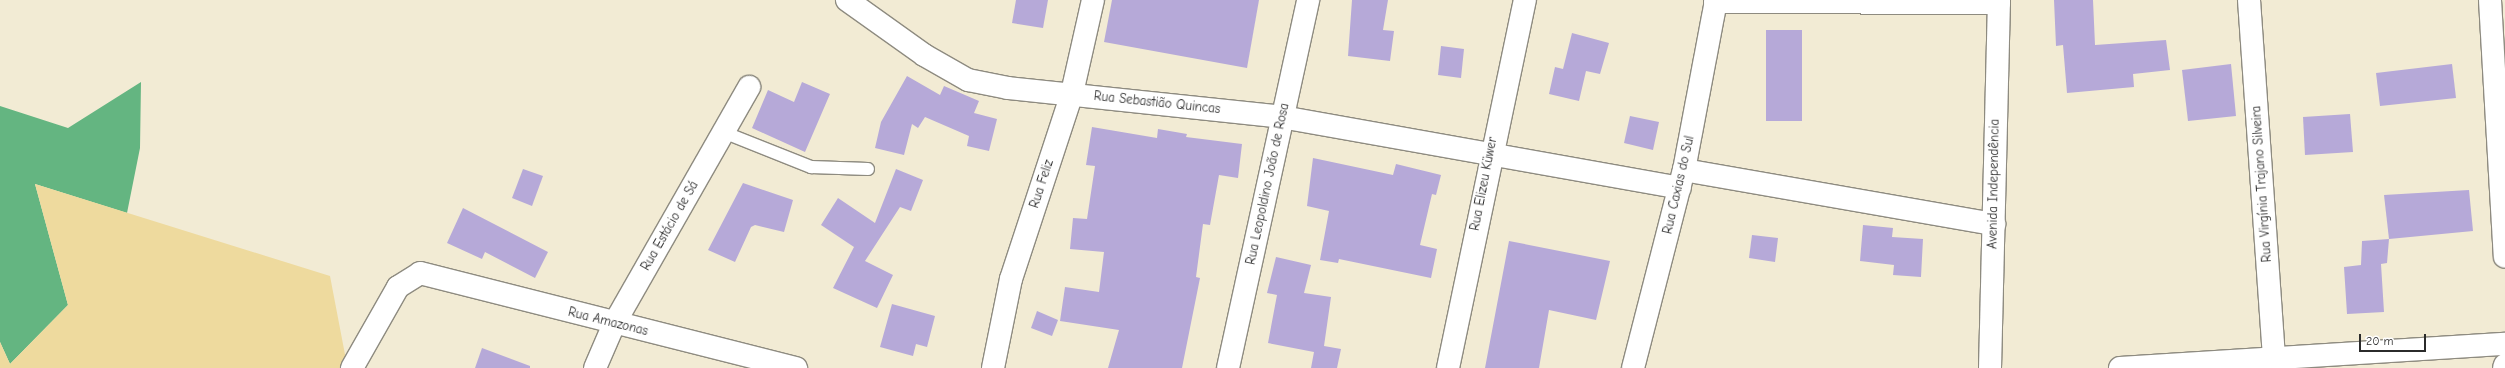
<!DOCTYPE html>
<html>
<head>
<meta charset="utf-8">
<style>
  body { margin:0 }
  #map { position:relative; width:2505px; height:368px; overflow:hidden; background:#f2ebd4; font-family:"Comic Neue",sans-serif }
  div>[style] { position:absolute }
  .forest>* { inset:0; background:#64b581 }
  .sand>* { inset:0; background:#eeda9e }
  .building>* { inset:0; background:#b6a9d8 }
  .roads { filter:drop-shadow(1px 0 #8e8b80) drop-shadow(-1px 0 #8e8b80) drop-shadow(0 1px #8e8b80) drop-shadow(0 -1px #8e8b80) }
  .service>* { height:12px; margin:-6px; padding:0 6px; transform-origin:6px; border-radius:6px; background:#fff }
  .minor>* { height:22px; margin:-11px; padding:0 11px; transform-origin:11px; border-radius:11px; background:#fff }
  .tertiary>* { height:22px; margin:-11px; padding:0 11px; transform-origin:11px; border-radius:11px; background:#fff }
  span { translate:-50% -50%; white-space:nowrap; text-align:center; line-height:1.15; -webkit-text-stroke:3.5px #fff; paint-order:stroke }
  .street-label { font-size:13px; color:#2b2b2b }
  .scale { position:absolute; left:2359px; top:334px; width:67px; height:18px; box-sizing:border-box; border:2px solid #2b2b2b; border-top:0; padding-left:5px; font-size:12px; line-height:14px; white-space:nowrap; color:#2b2b2b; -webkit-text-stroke:3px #fff; paint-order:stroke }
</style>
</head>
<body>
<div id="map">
  <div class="forest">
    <div style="clip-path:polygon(141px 82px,140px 148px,127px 213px,35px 184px,68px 305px,10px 364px,0 342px,0 106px,68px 128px)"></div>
  </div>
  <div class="sand">
    <div style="clip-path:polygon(35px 184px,330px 276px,347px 365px,344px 368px,0 368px,0 342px,10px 364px,68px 305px)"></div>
  </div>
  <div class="building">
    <div style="clip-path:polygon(1016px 0,1048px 0,1043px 28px,1012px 23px)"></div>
    <div style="clip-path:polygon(1112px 0,1259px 0,1247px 68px,1104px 42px)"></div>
    <div style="clip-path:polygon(1352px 0,1388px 0,1383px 30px,1394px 31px,1390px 61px,1348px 56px)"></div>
    <div style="clip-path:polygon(2054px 0,2093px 0,2095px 45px,2166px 40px,2170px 70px,2133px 74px,2134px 87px,2067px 93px,2063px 45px,2056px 46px)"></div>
    <div style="clip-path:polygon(1766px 30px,1802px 30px,1802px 121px,1766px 121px)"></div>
    <div style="clip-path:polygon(1572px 33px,1609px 43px,1600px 74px,1586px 71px,1579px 101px,1549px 94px,1555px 67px,1563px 69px)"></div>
    <div style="clip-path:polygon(1441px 46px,1464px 49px,1461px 78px,1438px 75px)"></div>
    <div style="clip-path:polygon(2231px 64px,2236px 116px,2188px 121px,2182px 70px)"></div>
    <div style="clip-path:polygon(2452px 64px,2456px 98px,2380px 106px,2376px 73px)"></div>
    <div style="clip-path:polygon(907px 76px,940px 95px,944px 86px,979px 101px,974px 113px,997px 119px,989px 151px,967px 146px,969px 136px,925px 117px,918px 128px,912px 124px,904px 155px,875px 148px,881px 122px)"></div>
    <div style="clip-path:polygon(802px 82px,830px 94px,805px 152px,752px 128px,768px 90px,794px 102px)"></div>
    <div style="clip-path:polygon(2350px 114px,2353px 152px,2305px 155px,2303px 117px)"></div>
    <div style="clip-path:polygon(1630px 116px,1659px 122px,1653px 150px,1624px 143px)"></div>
    <div style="clip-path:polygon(1092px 127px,1157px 138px,1158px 129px,1187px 134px,1186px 137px,1242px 144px,1238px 178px,1219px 175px,1210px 225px,1203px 224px,1196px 277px,1200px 278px,1182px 368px,1108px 368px,1119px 330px,1060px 321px,1065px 287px,1099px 292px,1104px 252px,1070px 249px,1073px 218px,1087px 219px,1095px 166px,1086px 165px)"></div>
    <div style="clip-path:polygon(1313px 158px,1393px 175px,1396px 164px,1441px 175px,1436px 195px,1432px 194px,1420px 245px,1437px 249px,1431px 278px,1339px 259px,1338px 263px,1320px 260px,1329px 211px,1307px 206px)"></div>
    <div style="clip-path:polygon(523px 169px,543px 176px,532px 206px,512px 198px)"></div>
    <div style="clip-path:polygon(896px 169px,923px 180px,911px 211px,900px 207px,865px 261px,893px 275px,877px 308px,833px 288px,854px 247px,821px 225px,838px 198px,875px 223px)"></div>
    <div style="clip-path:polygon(743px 183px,793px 200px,784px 232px,755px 225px,751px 227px,735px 262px,708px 250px)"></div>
    <div style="clip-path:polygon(2469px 190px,2473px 231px,2389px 239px,2384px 195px)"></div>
    <div style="clip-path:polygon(463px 208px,548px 252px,535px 278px,485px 252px,482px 259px,447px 243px)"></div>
    <div style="clip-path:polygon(1863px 225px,1893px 228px,1892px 237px,1923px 239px,1921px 277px,1893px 275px,1894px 265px,1860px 261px)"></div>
    <div style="clip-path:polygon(1752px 235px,1778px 238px,1775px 262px,1749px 258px)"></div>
    <div style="clip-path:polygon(2389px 239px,2387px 263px,2381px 264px,2384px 312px,2347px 314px,2344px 267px,2361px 265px,2362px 241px)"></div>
    <div style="clip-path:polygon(1509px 241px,1610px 261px,1596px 320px,1549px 310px,1539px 368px,1485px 368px)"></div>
    <div style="clip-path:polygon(1276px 257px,1311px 265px,1304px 293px,1331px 297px,1324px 346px,1341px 349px,1337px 368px,1311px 368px,1314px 352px,1268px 343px,1277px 295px,1267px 293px)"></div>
    <div style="clip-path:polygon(892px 304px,935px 316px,927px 347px,916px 344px,913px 356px,880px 347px)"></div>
    <div style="clip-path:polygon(1037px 311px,1058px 320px,1052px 336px,1031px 328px)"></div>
    <div style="clip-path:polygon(482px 348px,530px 366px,530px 368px,475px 368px)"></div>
  </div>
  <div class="roads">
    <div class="service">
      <div style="left:723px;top:132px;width:95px;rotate:21.7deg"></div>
      <div style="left:811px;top:167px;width:57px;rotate:2deg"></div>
    </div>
    <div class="minor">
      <div style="left:847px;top:0;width:95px;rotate:35.5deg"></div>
      <div style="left:924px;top:55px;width:51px;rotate:29.6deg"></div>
      <div style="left:968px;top:80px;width:41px;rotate:11.3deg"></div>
      <div style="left:1008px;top:88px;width:276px;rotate:6deg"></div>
      <div style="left:1282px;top:117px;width:404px;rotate:10.1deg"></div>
      <div style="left:2249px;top:0;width:369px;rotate:86deg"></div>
      <div style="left:2490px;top:0;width:257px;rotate:86.7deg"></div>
      <div style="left:1715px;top:2px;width:284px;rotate:0.2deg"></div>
      <div style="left:1684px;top:170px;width:315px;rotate:9.9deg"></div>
      <div style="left:352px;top:368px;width:93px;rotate:-60.4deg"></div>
      <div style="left:398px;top:287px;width:26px;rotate:-32deg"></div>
      <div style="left:420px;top:273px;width:388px;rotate:14.2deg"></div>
      <div style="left:595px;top:368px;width:48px;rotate:-66.6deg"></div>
      <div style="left:614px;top:324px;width:273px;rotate:-60.3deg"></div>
      <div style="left:993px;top:368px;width:91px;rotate:-78.6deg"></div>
      <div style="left:1011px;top:279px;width:196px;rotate:-71.8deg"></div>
      <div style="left:1072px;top:93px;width:95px;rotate:-77.3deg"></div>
      <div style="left:1228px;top:368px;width:377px;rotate:-77.7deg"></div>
      <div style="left:1448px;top:368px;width:376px;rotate:-78.2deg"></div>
      <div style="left:1633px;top:368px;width:204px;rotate:-75.6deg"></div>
      <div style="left:1684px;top:170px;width:173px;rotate:-79.3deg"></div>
      <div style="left:2120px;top:368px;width:386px;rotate:-3.6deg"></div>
      <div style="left:2504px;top:368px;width:3px;rotate:-72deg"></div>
    </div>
    <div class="tertiary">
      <div style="left:1990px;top:368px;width:368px;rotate:-88.6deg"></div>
    </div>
  </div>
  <div class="street-label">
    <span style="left:1157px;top:103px;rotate:6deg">Rua Sebastião Quincas</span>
    <span style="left:1042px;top:184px;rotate:-72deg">Rua Feliz</span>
    <span style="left:1268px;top:184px;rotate:-78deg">Rua Leopoldino João de Rosa</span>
    <span style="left:1484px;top:184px;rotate:-79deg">Rua Elizeu Küwer</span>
    <span style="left:1994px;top:184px;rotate:-89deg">Avenida Independência</span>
    <span style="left:2262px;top:184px;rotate:-94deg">Rua Virgínia Trajano Silveira</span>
    <span style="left:1679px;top:185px;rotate:-77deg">Rua Caxias do Sul</span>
    <span style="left:670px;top:226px;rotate:-60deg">Rua Estácio de Sá</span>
    <span style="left:608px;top:322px;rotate:14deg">Rua Amazonas</span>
  </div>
  <div class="scale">20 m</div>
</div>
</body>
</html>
